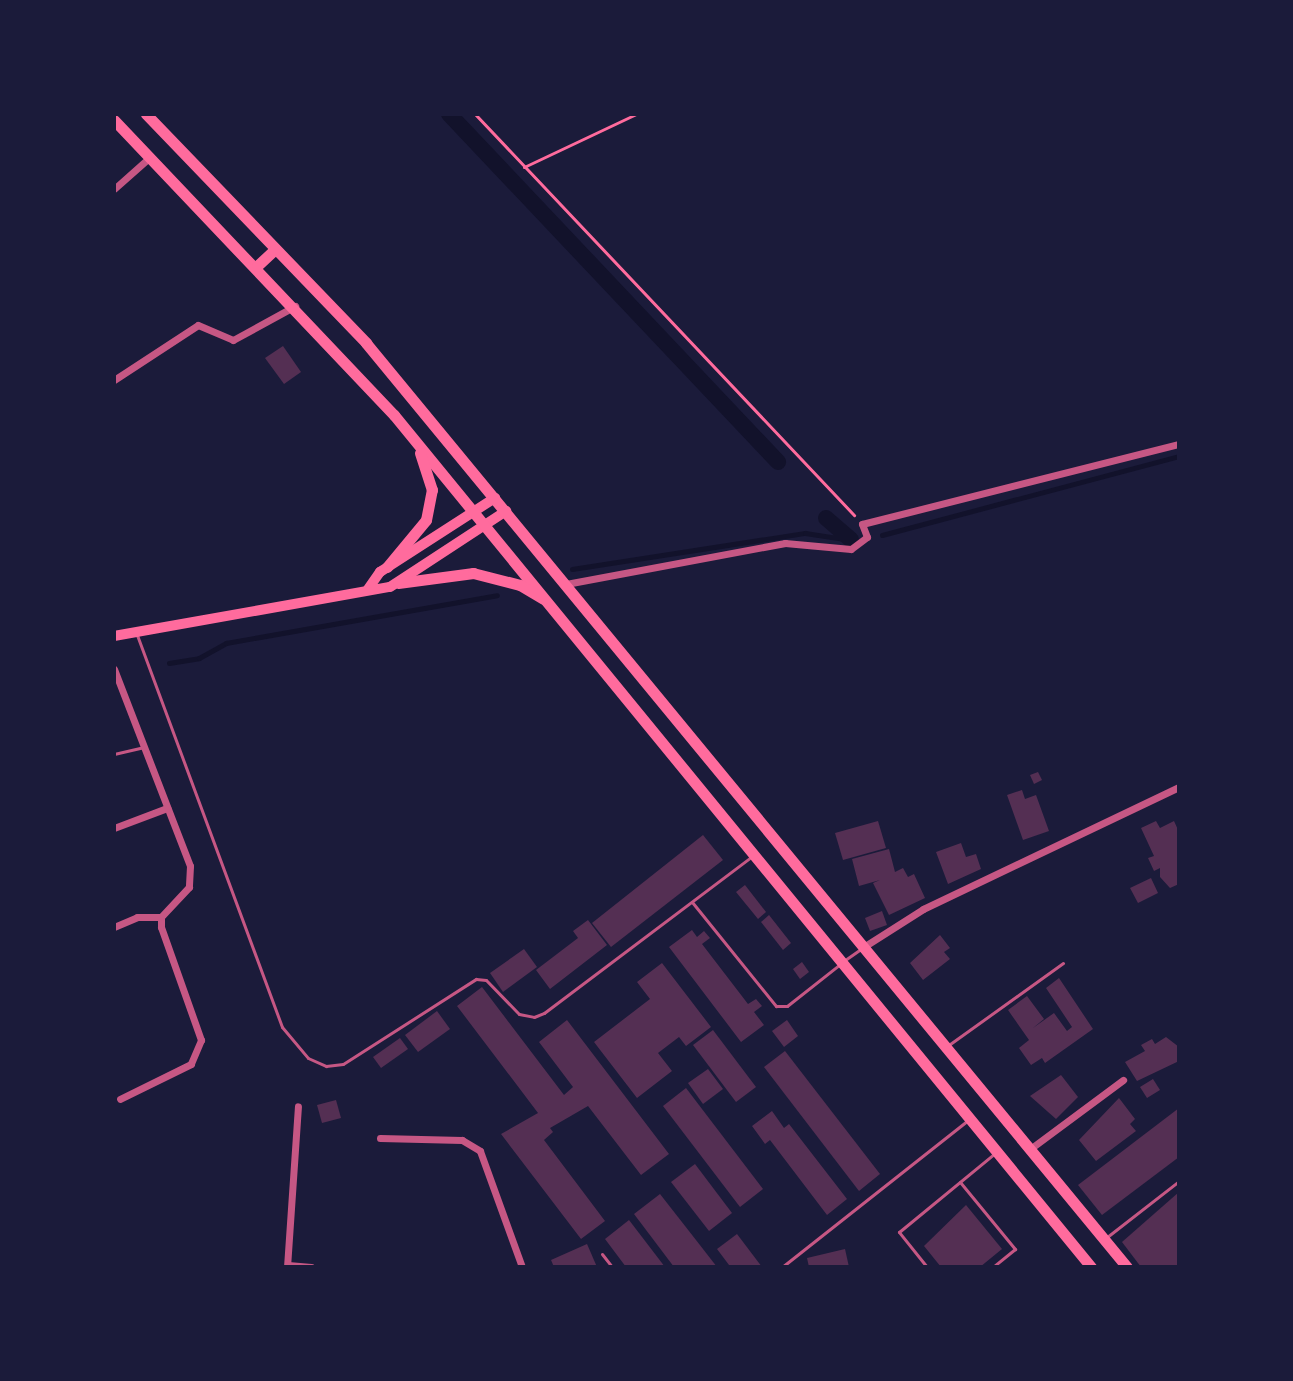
<!DOCTYPE html>
<html>
<head>
<meta charset="utf-8">
<style>
  body { margin:0 }
  #map { position:relative; width:1293px; height:1381px; overflow:hidden; background:#1b1b3a; font-family:"Libre Baskerville",serif }
  div>[style] { position:absolute }
  .stream>* { height:5px; margin:-2.5px; padding:0 2.5px; transform-origin:2.5px; border-radius:2.5px; background:#12122b }
  .canal>* { height:16px; margin:-8px; padding:0 8px; transform-origin:8px; border-radius:8px; background:#12122b }
  .building>* { inset:0; background:#542f53 }
  .path>* { height:3px; margin:-1.5px; padding:0 1.5px; transform-origin:1.5px; border-radius:1.5px; background:#ff6b9d }
  .service>* { height:3px; margin:-1.5px; padding:0 1.5px; transform-origin:1.5px; border-radius:1.5px; background:#c65784 }
  .minor>* { height:7px; margin:-3.5px; padding:0 3.5px; transform-origin:3.5px; border-radius:3.5px; background:#c65784 }
  .secondary>* { height:10px; margin:-5px; padding:0 5px; transform-origin:5px; border-radius:5px; background:#ff6b9d }
  .trunk>* { height:11px; margin:-5.5px; padding:0 5.5px; transform-origin:5.5px; border-radius:5.5px; background:#ff6b9d }
  span { translate:-50% -50%; white-space:nowrap; text-align:center; line-height:1.15; -webkit-text-stroke:7px #1b1b3a; paint-order:stroke }
  .frame { position:absolute; inset:0; border:116px solid #1b1b3a; pointer-events:none }
</style>
</head>
<body>
<div id="map">
  <div class="stream">
    <div style="left:882px;top:535px;width:307px;rotate:-14.9deg"></div>
    <div style="left:572px;top:569px;width:236px;rotate:-8.8deg"></div>
    <div style="left:805px;top:533px;width:47px;rotate:8.7deg"></div>
    <div style="left:169px;top:663px;width:30px;rotate:-9deg"></div>
    <div style="left:199px;top:658px;width:31px;rotate:-29deg"></div>
    <div style="left:226px;top:643px;width:275px;rotate:-10deg"></div>
  </div>
  <div class="canal">
    <div style="left:449px;top:114px;width:479px;rotate:46.6deg"></div>
    <div style="left:826px;top:518px;width:33px;rotate:41deg"></div>
  </div>
  <div class="building">
    <div style="clip-path:polygon(283px 346px,301px 372px,284px 384px,265px 358px)"></div>
    <div style="clip-path:polygon(1038px 772px,1042px 780px,1034px 784px,1030px 775px)"></div>
    <div style="clip-path:polygon(1022px 790px,1025px 799px,1036px 795px,1049px 831px,1023px 840px,1007px 795px)"></div>
    <div style="clip-path:polygon(878px 821px,886px 848px,843px 860px,835px 833px)"></div>
    <div style="clip-path:polygon(1156px 821px,1160px 828px,1174px 821px,1179px 832px,1179px 884px,1170px 888px,1160px 877px,1160px 868px,1154px 871px,1148px 858px,1154px 856px,1141px 828px)"></div>
    <div style="clip-path:polygon(703px 835px,723px 860px,611px 947px,592px 923px)"></div>
    <div style="clip-path:polygon(961px 843px,966px 857px,976px 854px,981px 869px,948px 884px,936px 852px)"></div>
    <div style="clip-path:polygon(889px 849px,895px 872px,903px 868px,908px 877px,914px 874px,925px 898px,889px 915px,873px 883px,880px 880px,859px 886px,852px 859px)"></div>
    <div style="clip-path:polygon(1151px 878px,1158px 893px,1138px 903px,1130px 888px)"></div>
    <div style="clip-path:polygon(745px 885px,766px 912px,758px 919px,736px 892px)"></div>
    <div style="clip-path:polygon(882px 911px,887px 925px,870px 931px,865px 918px)"></div>
    <div style="clip-path:polygon(769px 915px,791px 943px,783px 950px,761px 922px)"></div>
    <div style="clip-path:polygon(588px 920px,607px 945px,550px 989px,536px 970px,578px 938px,573px 931px)"></div>
    <div style="clip-path:polygon(692px 930px,697px 937px,704px 931px,710px 938px,702px 944px,748px 1004px,756px 999px,762px 1006px,754px 1012px,764px 1025px,741px 1042px,669px 947px)"></div>
    <div style="clip-path:polygon(940px 935px,950px 948px,944px 952px,950px 959px,923px 980px,910px 963px)"></div>
    <div style="clip-path:polygon(524px 949px,537px 967px,503px 992px,490px 973px)"></div>
    <div style="clip-path:polygon(802px 962px,809px 972px,800px 979px,793px 969px)"></div>
    <div style="clip-path:polygon(662px 963px,711px 1027px,686px 1046px,679px 1037px,658px 1053px,672px 1071px,637px 1098px,594px 1042px,650px 999px,637px 982px)"></div>
    <div style="clip-path:polygon(1059px 978px,1093px 1029px,1045px 1063px,1042px 1058px,1031px 1065px,1019px 1048px,1029px 1040px,1008px 1010px,1027px 996px,1044px 1019px,1033px 1028px,1054px 1013px,1067px 1031px,1072px 1027px,1046px 988px)"></div>
    <div style="clip-path:polygon(482px 987px,564px 1095px,573px 1087px,539px 1042px,567px 1020px,669px 1154px,641px 1175px,588px 1106px,550px 1128px,553px 1132px,544px 1140px,605px 1221px,581px 1239px,501px 1134px,538px 1113px,457px 1006px)"></div>
    <div style="clip-path:polygon(437px 1011px,450px 1029px,418px 1052px,405px 1035px)"></div>
    <div style="clip-path:polygon(787px 1020px,798px 1036px,784px 1047px,772px 1031px)"></div>
    <div style="clip-path:polygon(713px 1030px,756px 1087px,736px 1102px,693px 1045px)"></div>
    <div style="clip-path:polygon(1166px 1037px,1179px 1047px,1179px 1061px,1137px 1081px,1125px 1062px,1145px 1051px,1141px 1045px,1152px 1039px,1155px 1044px)"></div>
    <div style="clip-path:polygon(400px 1038px,408px 1049px,381px 1068px,373px 1057px)"></div>
    <div style="clip-path:polygon(785px 1051px,880px 1174px,859px 1191px,764px 1067px)"></div>
    <div style="clip-path:polygon(708px 1069px,723px 1089px,703px 1104px,688px 1083px)"></div>
    <div style="clip-path:polygon(1061px 1075px,1078px 1097px,1056px 1119px,1030px 1096px)"></div>
    <div style="clip-path:polygon(1153px 1079px,1160px 1090px,1147px 1098px,1140px 1087px)"></div>
    <div style="clip-path:polygon(686px 1088px,763px 1189px,740px 1207px,663px 1106px)"></div>
    <div style="clip-path:polygon(1119px 1098px,1135px 1119px,1130px 1124px,1136px 1131px,1096px 1161px,1079px 1140px)"></div>
    <div style="clip-path:polygon(336px 1100px,341px 1118px,322px 1123px,317px 1105px)"></div>
    <div style="clip-path:polygon(1179px 1108px,1179px 1157px,1102px 1215px,1078px 1185px)"></div>
    <div style="clip-path:polygon(772px 1111px,784px 1128px,789px 1124px,847px 1199px,827px 1215px,770px 1140px,765px 1144px,752px 1126px)"></div>
    <div style="clip-path:polygon(695px 1164px,732px 1213px,709px 1231px,671px 1182px)"></div>
    <div style="clip-path:polygon(1179px 1192px,1179px 1267px,1141px 1267px,1122px 1242px)"></div>
    <div style="clip-path:polygon(660px 1194px,696px 1240px,717px 1267px,674px 1267px,634px 1214px)"></div>
    <div style="clip-path:polygon(966px 1205px,1002px 1249px,980px 1267px,941px 1267px,924px 1246px)"></div>
    <div style="clip-path:polygon(629px 1220px,665px 1267px,626px 1267px,605px 1239px)"></div>
    <div style="clip-path:polygon(737px 1234px,762px 1267px,729px 1265px,717px 1249px)"></div>
    <div style="clip-path:polygon(587px 1244px,597px 1267px,554px 1267px,551px 1260px)"></div>
    <div style="clip-path:polygon(845px 1249px,849px 1267px,809px 1267px,807px 1258px)"></div>
  </div>
  <div class="path">
    <div style="left:475px;top:114px;width:552px;rotate:46.62deg"></div>
    <div style="left:524px;top:167px;width:124px;rotate:-25.3deg"></div>
  </div>
  <div class="service">
    <div style="left:137px;top:635px;width:418px;rotate:69.7deg"></div>
    <div style="left:282px;top:1027px;width:40px;rotate:50deg"></div>
    <div style="left:308px;top:1058px;width:20px;rotate:24deg"></div>
    <div style="left:326px;top:1066px;width:17px;rotate:-7deg"></div>
    <div style="left:343px;top:1064px;width:158px;rotate:-32.6deg"></div>
    <div style="left:476px;top:979px;width:10px;rotate:6deg"></div>
    <div style="left:486px;top:980px;width:47px;rotate:45.9deg"></div>
    <div style="left:519px;top:1014px;width:15px;rotate:11deg"></div>
    <div style="left:534px;top:1017px;width:11px;rotate:-22deg"></div>
    <div style="left:544px;top:1013px;width:259px;rotate:-37deg"></div>
    <div style="left:114px;top:754px;width:31px;rotate:-13deg"></div>
    <div style="left:692px;top:902px;width:134px;rotate:51.1deg"></div>
    <div style="left:776px;top:1006px;width:11px"></div>
    <div style="left:787px;top:1006px;width:66px;rotate:-38.3deg"></div>
    <div style="left:845px;top:960px;width:21px;rotate:-35deg"></div>
    <div style="left:950px;top:1044px;width:139px;rotate:-35.6deg"></div>
    <div style="left:960px;top:1182px;width:87px;rotate:50.6deg"></div>
    <div style="left:1015px;top:1249px;width:28px;rotate:141deg"></div>
    <div style="left:1107px;top:1237px;width:91px;rotate:-37.9deg"></div>
    <div style="left:602px;top:1254px;width:16px;rotate:52deg"></div>
    <div style="left:782px;top:1267px;width:236px;rotate:-38.3deg"></div>
    <div style="left:927px;top:1267px;width:45px;rotate:-128.7deg"></div>
    <div style="left:899px;top:1232px;width:123px;rotate:-39.4deg"></div>
  </div>
  <div class="minor">
    <div style="left:114px;top:189px;width:48px;rotate:-41.6deg"></div>
    <div style="left:114px;top:380px;width:100px;rotate:-33.2deg"></div>
    <div style="left:198px;top:325px;width:38px;rotate:23deg"></div>
    <div style="left:233px;top:340px;width:71px;rotate:-28.7deg"></div>
    <div style="left:566px;top:584px;width:223px;rotate:-10.6deg"></div>
    <div style="left:785px;top:543px;width:66px;rotate:5.2deg"></div>
    <div style="left:851px;top:549px;width:20px;rotate:-37deg"></div>
    <div style="left:867px;top:537px;width:14px;rotate:-111deg"></div>
    <div style="left:862px;top:524px;width:327px;rotate:-14.2deg"></div>
    <div style="left:114px;top:669px;width:211px;rotate:68.9deg"></div>
    <div style="left:190px;top:866px;width:21px;rotate:93deg"></div>
    <div style="left:189px;top:887px;width:41px;rotate:133deg"></div>
    <div style="left:161px;top:917px;width:10px;rotate:90deg"></div>
    <div style="left:161px;top:927px;width:120px;rotate:70.5deg"></div>
    <div style="left:201px;top:1040px;width:26px;rotate:113deg"></div>
    <div style="left:191px;top:1064px;width:79px;rotate:153.8deg"></div>
    <div style="left:114px;top:828px;width:57px;rotate:-20.7deg"></div>
    <div style="left:114px;top:927px;width:25px;rotate:-23deg"></div>
    <div style="left:137px;top:917px;width:24px"></div>
    <div style="left:865px;top:946px;width:69px;rotate:-32.5deg"></div>
    <div style="left:923px;top:909px;width:284px;rotate:-25.5deg"></div>
    <div style="left:380px;top:1138px;width:82px;rotate:1.4deg"></div>
    <div style="left:462px;top:1140px;width:21px;rotate:31deg"></div>
    <div style="left:480px;top:1151px;width:123px;rotate:70.1deg"></div>
    <div style="left:1030px;top:1149px;width:116px;rotate:-36.6deg"></div>
    <div style="left:288px;top:1265px;width:23px;rotate:5deg"></div>
    <div style="left:287px;top:1267px;width:161px;rotate:-86.1deg"></div>
  </div>
  <div class="secondary">
    <div style="left:368px;top:589px;width:21px;rotate:-55deg"></div>
    <div style="left:380px;top:572px;width:137px;rotate:-32.8deg"></div>
    <div style="left:114px;top:636px;width:280px;rotate:-10.1deg"></div>
    <div style="left:390px;top:587px;width:139px;rotate:-33.2deg"></div>
  </div>
  <div class="trunk">
    <div style="left:146px;top:114px;width:318px;rotate:46.1deg"></div>
    <div style="left:366px;top:343px;width:1197px;rotate:50.53deg"></div>
    <div style="left:114px;top:120px;width:407px;rotate:46.5deg"></div>
    <div style="left:394px;top:415px;width:1101px;rotate:50.71deg"></div>
    <div style="left:257px;top:266px;width:25px;rotate:-43deg"></div>
    <div style="left:387px;top:567px;width:61px;rotate:-50.3deg"></div>
    <div style="left:426px;top:520px;width:31px;rotate:-79deg"></div>
    <div style="left:432px;top:490px;width:39px;rotate:-108deg"></div>
    <div style="left:398px;top:583px;width:76px;rotate:-7.6deg"></div>
    <div style="left:473px;top:573px;width:49px;rotate:14.3deg"></div>
    <div style="left:520px;top:585px;width:27px;rotate:31deg"></div>
  </div>
  <div class="frame"></div>
</div>
</body>
</html>
